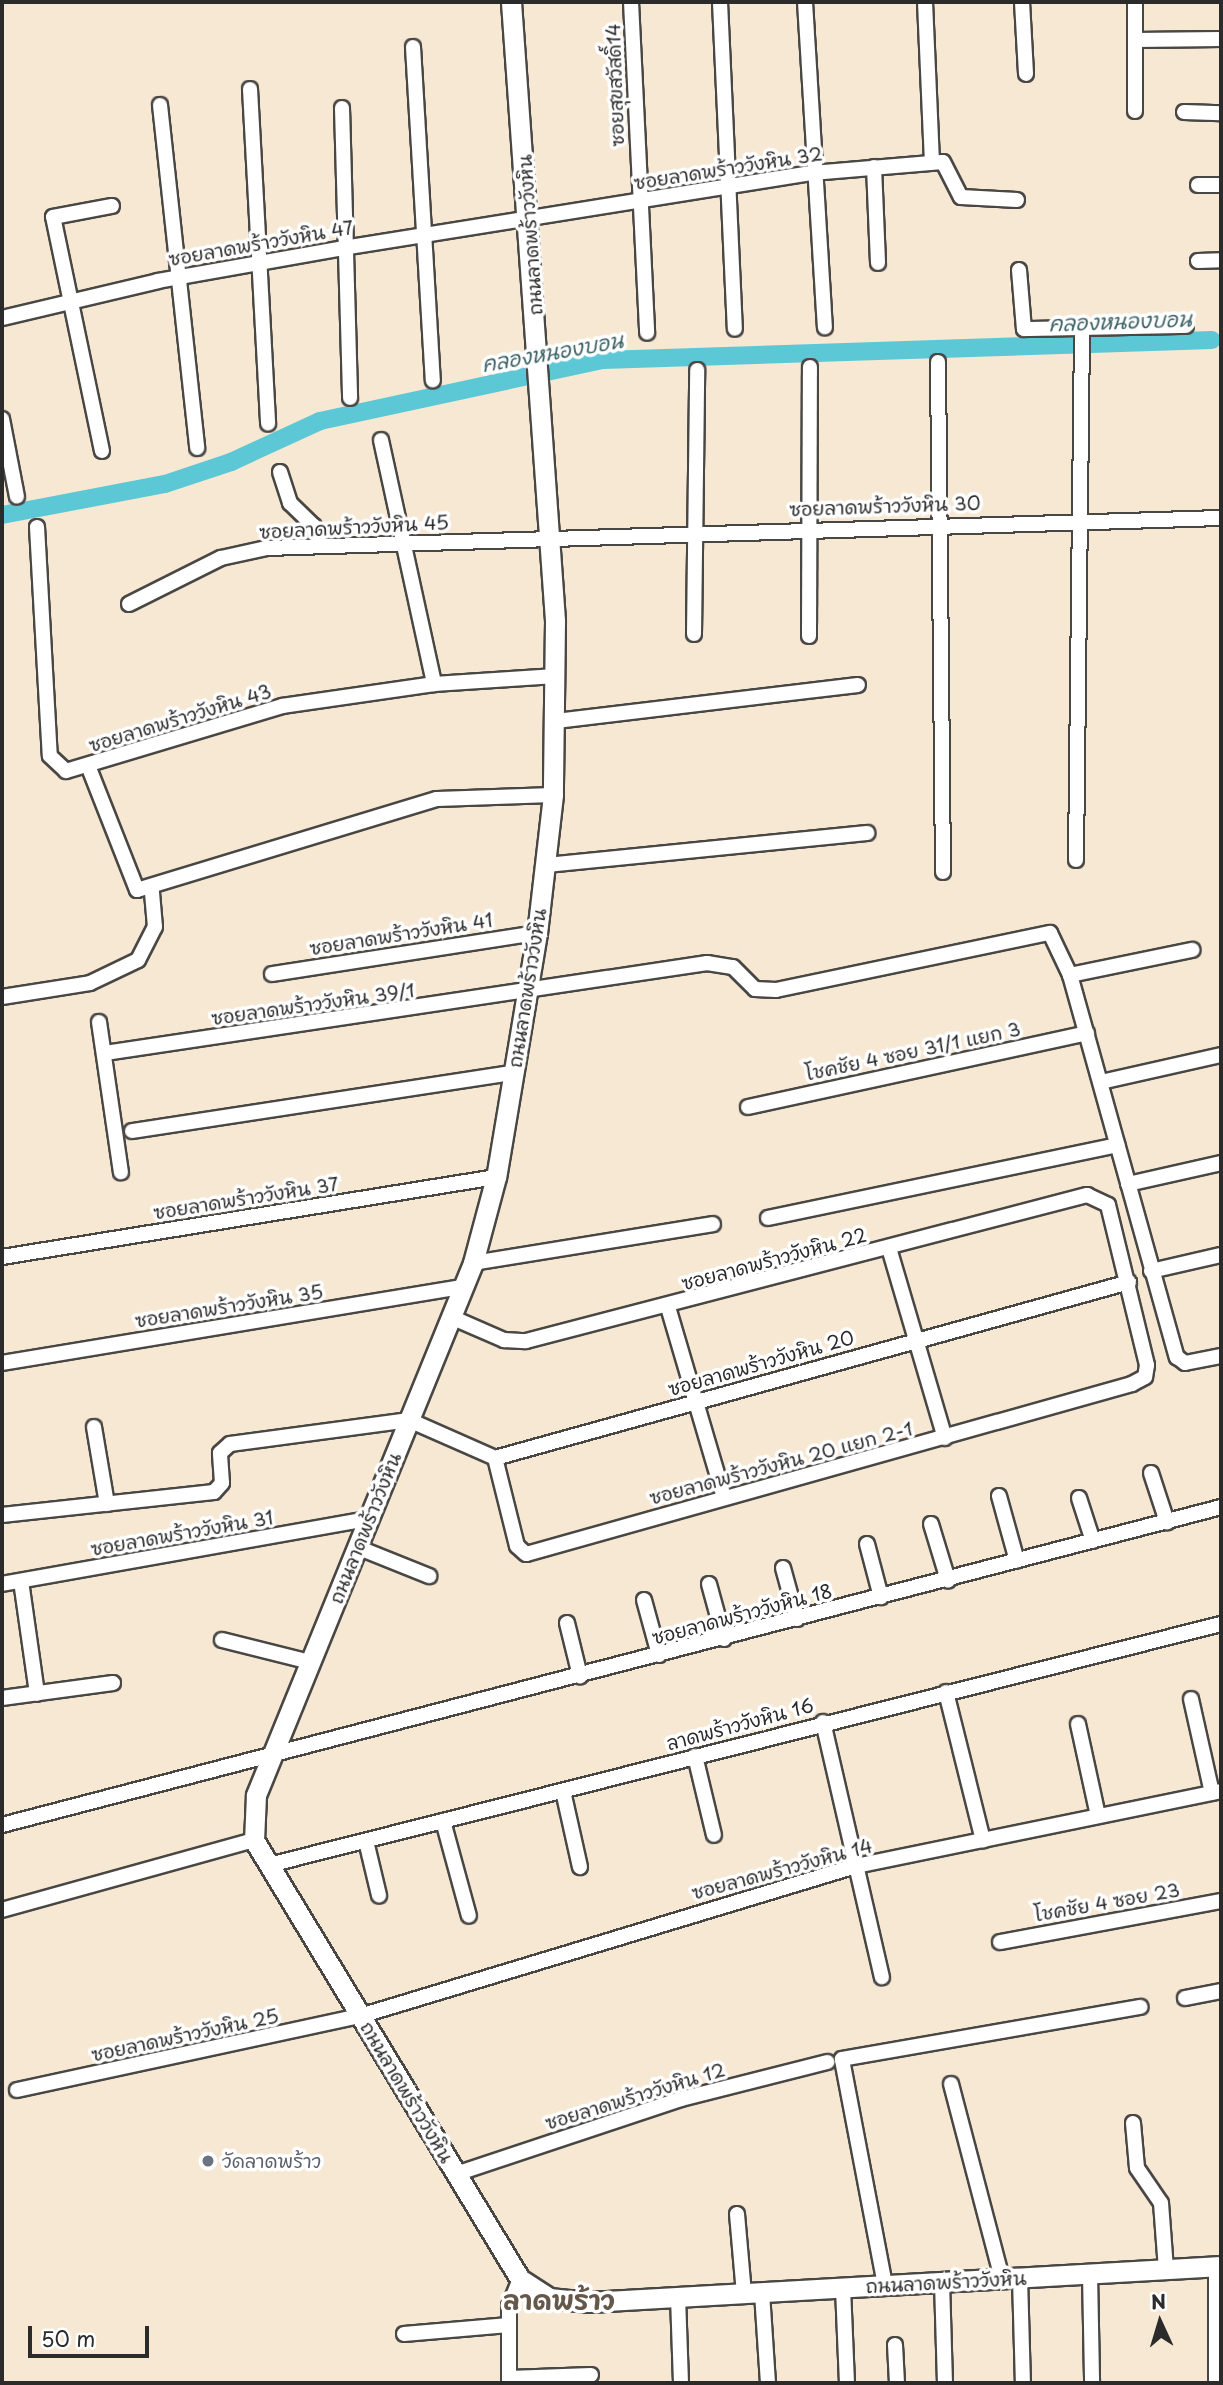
<!DOCTYPE html>
<html>
<head>
<meta charset="utf-8">
<style>
  body { margin:0 }
  #map { position:relative; width:1223px; height:2385px; overflow:hidden; background:#f6e8d3; font-family:"Playpen Sans","Playpen Sans Thai",sans-serif }
  div>[style] { position:absolute }
  .canal>* { height:18px; margin:-9px; padding:0 9px; transform-origin:9px; border-radius:9px; background:#5cc7d5 }
  .roads { filter:drop-shadow(2px 0 #494744) drop-shadow(-2px 0 #494744) drop-shadow(0 2px #494744) drop-shadow(0 -2px #494744) }
  .minor>* { height:14px; margin:-7px; padding:0 7px; transform-origin:7px; border-radius:7px; background:#fff }
  .secondary>* { height:19px; margin:-9.5px; padding:0 9.5px; transform-origin:9.5px; border-radius:9.5px; background:#fff }
  .dots>* { width:19px; height:19px; translate:-50% -50%; box-sizing:border-box; border:4px solid #fff; border-radius:50% }
  span { translate:-50% -50%; white-space:nowrap; text-align:center; line-height:1.15; -webkit-text-stroke:7px #fff; paint-order:stroke }
  .street-label { font-size:19px; color:#2b2b2b }
  .worship-label { font-size:19px; color:#5b616d }
  .left { translate:0 -50%; text-align:left }
  .water-label { font-size:21px; color:#3c6266; font-style:italic }
  .district-label { font-size:26px; color:#65584b; font-weight:700 }
  .frame { position:absolute; inset:0; border:4px solid #2b2b2b; pointer-events:none }
  .north { position:absolute; left:1125px; top:2287px; width:70px; height:70px; -webkit-text-stroke:5px #fff; paint-order:stroke; rotate:356deg; font-size:19px; font-weight:700; line-height:28px; text-align:center; color:#2b2b2b }
  .north::after { content:''; display:block; margin:auto; width:24px; height:32px; background:#2b2b2b; clip-path:polygon(50% 0,100% 100%,50% 72%,0 100%) }
  .scale { position:absolute; left:28px; top:2326px; width:121px; height:32px; box-sizing:border-box; border:4px solid #2b2b2b; border-top:0; padding-left:9px; font-size:21px; line-height:24px; white-space:nowrap; color:#2b2b2b; -webkit-text-stroke:5px #fff; paint-order:stroke }
</style>
</head>
<body>
<div id="map">
  <div class="canal">
    <div style="left:2px;top:515px;width:166px;rotate:-10.8deg"></div>
    <div style="left:165px;top:484px;width:70px;rotate:-18.4deg"></div>
    <div style="left:231px;top:462px;width:98px;rotate:-24.7deg"></div>
    <div style="left:320px;top:421px;width:289px;rotate:-12.2deg"></div>
    <div style="left:603px;top:360px;width:609px;rotate:-1.88deg"></div>
  </div>
  <div class="roads">
    <div class="minor">
      <div style="left:631px;top:2px;width:331px;rotate:87.2deg"></div>
      <div style="left:720px;top:2px;width:327px;rotate:87.4deg"></div>
      <div style="left:805px;top:2px;width:326px;rotate:86.5deg"></div>
      <div style="left:925px;top:2px;width:159px;rotate:87.5deg"></div>
      <div style="left:1022px;top:2px;width:72px;rotate:86.8deg"></div>
      <div style="left:1135px;top:2px;width:109px;rotate:90deg"></div>
      <div style="left:1135px;top:40px;width:86px;rotate:-0.7deg"></div>
      <div style="left:413px;top:47px;width:334px;rotate:86.6deg"></div>
      <div style="left:250px;top:89px;width:335px;rotate:86.9deg"></div>
      <div style="left:160px;top:105px;width:345px;rotate:83.8deg"></div>
      <div style="left:342px;top:108px;width:290px;rotate:88.4deg"></div>
      <div style="left:1184px;top:112px;width:37px;rotate:2deg"></div>
      <div style="left:874px;top:167px;width:96px;rotate:87.6deg"></div>
      <div style="left:1198px;top:185px;width:23px"></div>
      <div style="left:1198px;top:261px;width:23px;rotate:-2deg"></div>
      <div style="left:1019px;top:270px;width:59px;rotate:85.2deg"></div>
      <div style="left:1024px;top:329px;width:162px;rotate:-1.1deg"></div>
      <div style="left:2px;top:318px;width:160px;rotate:-13.3deg"></div>
      <div style="left:158px;top:281px;width:188px;rotate:-10.1deg"></div>
      <div style="left:343px;top:248px;width:475px;rotate:-9.1deg"></div>
      <div style="left:812px;top:173px;width:131px;rotate:-4.8deg"></div>
      <div style="left:943px;top:162px;width:39px;rotate:63deg"></div>
      <div style="left:961px;top:197px;width:56px;rotate:3.1deg"></div>
      <div style="left:938px;top:362px;width:510px;rotate:89.44deg"></div>
      <div style="left:2px;top:419px;width:79px;rotate:79.1deg"></div>
      <div style="left:381px;top:440px;width:250px;rotate:77.7deg"></div>
      <div style="left:102px;top:451px;width:239px;rotate:-101.8deg"></div>
      <div style="left:53px;top:217px;width:60px;rotate:-10.6deg"></div>
      <div style="left:280px;top:472px;width:33px;rotate:72deg"></div>
      <div style="left:290px;top:503px;width:33px;rotate:44deg"></div>
      <div style="left:314px;top:526px;width:21px;rotate:73deg"></div>
      <div style="left:37px;top:527px;width:229px;rotate:86.8deg"></div>
      <div style="left:50px;top:756px;width:22px;rotate:43deg"></div>
      <div style="left:66px;top:771px;width:226px;rotate:-16.7deg"></div>
      <div style="left:282px;top:706px;width:154px;rotate:-8.2deg"></div>
      <div style="left:434px;top:684px;width:122px;rotate:-3.8deg"></div>
      <div style="left:129px;top:604px;width:103px;rotate:-26.6deg"></div>
      <div style="left:221px;top:558px;width:46px;rotate:-12.5deg"></div>
      <div style="left:266px;top:548px;width:955px;rotate:-1.8deg"></div>
      <div style="left:694px;top:634px;width:264px;rotate:-89.3deg"></div>
      <div style="left:809px;top:636px;width:269px;rotate:-89.8deg"></div>
      <div style="left:556px;top:721px;width:304px;rotate:-6.8deg"></div>
      <div style="left:89px;top:768px;width:131px;rotate:68.5deg"></div>
      <div style="left:137px;top:890px;width:313px;rotate:-16.9deg"></div>
      <div style="left:437px;top:799px;width:116px;rotate:-2deg"></div>
      <div style="left:1076px;top:860px;width:531px;rotate:-89.35deg"></div>
      <div style="left:546px;top:865px;width:323px;rotate:-5.7deg"></div>
      <div style="left:272px;top:974px;width:268px;rotate:-8.8deg"></div>
      <div style="left:1070px;top:975px;width:125px;rotate:-11.6deg"></div>
      <div style="left:2px;top:997px;width:89px;rotate:-9deg"></div>
      <div style="left:90px;top:983px;width:53px;rotate:-25.6deg"></div>
      <div style="left:138px;top:960px;width:37px;rotate:-63deg"></div>
      <div style="left:155px;top:927px;width:37px;rotate:-95deg"></div>
      <div style="left:99px;top:1022px;width:152px;rotate:81.7deg"></div>
      <div style="left:105px;top:1053px;width:609px;rotate:-8.5deg"></div>
      <div style="left:707px;top:963px;width:26px;rotate:9deg"></div>
      <div style="left:733px;top:967px;width:31px;rotate:45deg"></div>
      <div style="left:755px;top:989px;width:21px;rotate:3deg"></div>
      <div style="left:776px;top:990px;width:280px;rotate:-11.8deg"></div>
      <div style="left:1050px;top:933px;width:47px;rotate:64.5deg"></div>
      <div style="left:1070px;top:975px;width:397px;rotate:74.4deg"></div>
      <div style="left:1177px;top:1357px;width:10px;rotate:37deg"></div>
      <div style="left:1185px;top:1363px;width:37px;rotate:-11deg"></div>
      <div style="left:1101px;top:1082px;width:123px;rotate:-12.7deg"></div>
      <div style="left:748px;top:1107px;width:347px;rotate:-12.3deg"></div>
      <div style="left:132px;top:1131px;width:385px;rotate:-8.7deg"></div>
      <div style="left:1128px;top:1184px;width:95px;rotate:-12.7deg"></div>
      <div style="left:768px;top:1218px;width:357px;rotate:-11.8deg"></div>
      <div style="left:889px;top:1248px;width:198px;rotate:73.6deg"></div>
      <div style="left:2px;top:1257px;width:500px;rotate:-9.2deg"></div>
      <div style="left:473px;top:1263px;width:243px;rotate:-9.2deg"></div>
      <div style="left:1151px;top:1271px;width:72px;rotate:-12.9deg"></div>
      <div style="left:668px;top:1307px;width:198px;rotate:73.6deg"></div>
      <div style="left:451px;top:1317px;width:58px;rotate:23.5deg"></div>
      <div style="left:504px;top:1340px;width:22px;rotate:3deg"></div>
      <div style="left:526px;top:1341px;width:580px;rotate:-14.59deg"></div>
      <div style="left:1087px;top:1195px;width:23px;rotate:25deg"></div>
      <div style="left:1108px;top:1205px;width:165px;rotate:76.3deg"></div>
      <div style="left:1147px;top:1365px;width:12px;rotate:99deg"></div>
      <div style="left:1145px;top:1377px;width:15px;rotate:152deg"></div>
      <div style="left:1132px;top:1384px;width:629px;rotate:164.33deg"></div>
      <div style="left:526px;top:1554px;width:12px;rotate:-138deg"></div>
      <div style="left:517px;top:1546px;width:91px;rotate:-104deg"></div>
      <div style="left:2px;top:1363px;width:467px;rotate:-9.4deg"></div>
      <div style="left:94px;top:1427px;width:78px;rotate:80.4deg"></div>
      <div style="left:1151px;top:1473px;width:52px;rotate:71.9deg"></div>
      <div style="left:999px;top:1496px;width:67px;rotate:74.5deg"></div>
      <div style="left:1079px;top:1498px;width:45px;rotate:72deg"></div>
      <div style="left:2px;top:1515px;width:213px;rotate:-6.2deg"></div>
      <div style="left:214px;top:1492px;width:12px;rotate:-48deg"></div>
      <div style="left:222px;top:1483px;width:30px;rotate:-94deg"></div>
      <div style="left:220px;top:1453px;width:13px;rotate:-42deg"></div>
      <div style="left:230px;top:1444px;width:181px;rotate:-7.6deg"></div>
      <div style="left:409px;top:1420px;width:94px;rotate:23.8deg"></div>
      <div style="left:495px;top:1458px;width:658px;rotate:-15.51deg"></div>
      <div style="left:931px;top:1524px;width:59px;rotate:73.1deg"></div>
      <div style="left:867px;top:1544px;width:55px;rotate:75.2deg"></div>
      <div style="left:357px;top:1547px;width:78px;rotate:21.9deg"></div>
      <div style="left:783px;top:1568px;width:53px;rotate:74.6deg"></div>
      <div style="left:21px;top:1581px;width:114px;rotate:81.9deg"></div>
      <div style="left:2px;top:1584px;width:372px;rotate:-10.1deg"></div>
      <div style="left:709px;top:1584px;width:57px;rotate:74.7deg"></div>
      <div style="left:644px;top:1600px;width:57px;rotate:74.7deg"></div>
      <div style="left:567px;top:1623px;width:55px;rotate:76.2deg"></div>
      <div style="left:222px;top:1640px;width:91px;rotate:14deg"></div>
      <div style="left:946px;top:1692px;width:153px;rotate:76deg"></div>
      <div style="left:2px;top:1698px;width:112px;rotate:-7.7deg"></div>
      <div style="left:1191px;top:1699px;width:96px;rotate:77.4deg"></div>
      <div style="left:823px;top:1722px;width:262px;rotate:77deg"></div>
      <div style="left:1078px;top:1724px;width:94px;rotate:77.7deg"></div>
      <div style="left:695px;top:1756px;width:81px;rotate:76.5deg"></div>
      <div style="left:563px;top:1791px;width:78px;rotate:77.4deg"></div>
      <div style="left:443px;top:1821px;width:98px;rotate:74.7deg"></div>
      <div style="left:2px;top:1825px;width:1260px;rotate:-14.62deg"></div>
      <div style="left:366px;top:1841px;width:56px;rotate:76.5deg"></div>
      <div style="left:269px;top:1865px;width:982px;rotate:-14.21deg"></div>
      <div style="left:2px;top:1910px;width:262px;rotate:-15.5deg"></div>
      <div style="left:1000px;top:1942px;width:225px;rotate:-10.5deg"></div>
      <div style="left:1185px;top:1998px;width:37px;rotate:-11deg"></div>
      <div style="left:951px;top:2084px;width:202px;rotate:75.3deg"></div>
      <div style="left:17px;top:2090px;width:351px;rotate:-12.2deg"></div>
      <div style="left:360px;top:2016px;width:518px;rotate:-16.83deg"></div>
      <div style="left:856px;top:1866px;width:373px;rotate:-11.6deg"></div>
      <div style="left:1133px;top:2123px;width:45px;rotate:84.9deg"></div>
      <div style="left:1137px;top:2168px;width:42px;rotate:55.6deg"></div>
      <div style="left:1161px;top:2203px;width:66px;rotate:85.7deg"></div>
      <div style="left:456px;top:2174px;width:237px;rotate:-18.4deg"></div>
      <div style="left:681px;top:2099px;width:151px;rotate:-14.2deg"></div>
      <div style="left:737px;top:2214px;width:80px;rotate:85deg"></div>
      <div style="left:1216px;top:2266px;width:117px;rotate:90deg"></div>
      <div style="left:1090px;top:2274px;width:109px;rotate:88.9deg"></div>
      <div style="left:1020px;top:2278px;width:105px;rotate:88.4deg"></div>
      <div style="left:942px;top:2282px;width:101px;rotate:88.3deg"></div>
      <div style="left:885px;top:2285px;width:230px;rotate:-100.8deg"></div>
      <div style="left:842px;top:2059px;width:303px;rotate:-9.9deg"></div>
      <div style="left:843px;top:2288px;width:95px;rotate:87.6deg"></div>
      <div style="left:762px;top:2293px;width:90px;rotate:86.2deg"></div>
      <div style="left:678px;top:2297px;width:86px;rotate:88deg"></div>
      <div style="left:404px;top:2334px;width:105px;rotate:-4.9deg"></div>
      <div style="left:895px;top:2345px;width:38px;rotate:87deg"></div>
      <div style="left:509px;top:2378px;width:82px;rotate:-2.1deg"></div>
      <div style="left:509px;top:2383px;width:77px;rotate:-90deg"></div>
      <div style="left:509px;top:2306px;width:29px;rotate:-68deg"></div>
    </div>
    <div class="secondary">
      <div style="left:511px;top:2px;width:621px;rotate:85.93deg"></div>
      <div style="left:555px;top:621px;width:174px;rotate:90.7deg"></div>
      <div style="left:553px;top:795px;width:139px;rotate:96.6deg"></div>
      <div style="left:537px;top:933px;width:247px;rotate:99.5deg"></div>
      <div style="left:496px;top:1177px;width:89px;rotate:105deg"></div>
      <div style="left:473px;top:1263px;width:575px;rotate:112.19deg"></div>
      <div style="left:256px;top:1795px;width:45px;rotate:92.5deg"></div>
      <div style="left:254px;top:1840px;width:513px;rotate:58.79deg"></div>
      <div style="left:520px;top:2279px;width:35px;rotate:33deg"></div>
      <div style="left:549px;top:2298px;width:40px;rotate:5.7deg"></div>
      <div style="left:589px;top:2302px;width:633px;rotate:-3.26deg"></div>
    </div>
  </div>
  <div class="dots">
    <div style="left:208px;top:2161px;background:#6b7280"></div>
  </div>
  <div class="street-label">
    <span style="left:615px;top:85px;rotate:-92deg">ซอยสุขสวัสดิ์14</span>
    <span style="left:728px;top:168px;rotate:-9deg">ซอยลาดพร้าววังหิน 32</span>
    <span style="left:530px;top:235px;rotate:-94deg">ถนนลาดพร้าววังหิน</span>
    <span style="left:261px;top:243px;rotate:-10deg">ซอยลาดพร้าววังหิน 47</span>
    <span style="left:885px;top:506px;rotate:-2deg">ซอยลาดพร้าววังหิน 30</span>
    <span style="left:354px;top:527px;rotate:-3deg">ซอยลาดพร้าววังหิน 45</span>
    <span style="left:180px;top:718px;rotate:-17deg">ซอยลาดพร้าววังหิน 43</span>
    <span style="left:401px;top:934px;rotate:-9deg">ซอยลาดพร้าววังหิน 41</span>
    <span style="left:527px;top:988px;rotate:-81deg">ถนนลาดพร้าววังหิน</span>
    <span style="left:313px;top:1004px;rotate:-8deg">ซอยลาดพร้าววังหิน 39/1</span>
    <span style="left:913px;top:1051px;rotate:-12deg">โชคชัย 4 ซอย 31/1 แยก 3</span>
    <span style="left:246px;top:1198px;rotate:-9deg">ซอยลาดพร้าววังหิน 37</span>
    <span style="left:774px;top:1259px;rotate:-15deg">ซอยลาดพร้าววังหิน 22</span>
    <span style="left:229px;top:1306px;rotate:-9deg">ซอยลาดพร้าววังหิน 35</span>
    <span style="left:761px;top:1363px;rotate:-16deg">ซอยลาดพร้าววังหิน 20</span>
    <span style="left:781px;top:1463px;rotate:-15deg">ซอยลาดพร้าววังหิน 20 แยก 2-1</span>
    <span style="left:365px;top:1528px;rotate:-68deg">ถนนลาดพร้าววังหิน</span>
    <span style="left:182px;top:1533px;rotate:-10deg">ซอยลาดพร้าววังหิน 31</span>
    <span style="left:742px;top:1614px;rotate:-15deg">ซอยลาดพร้าววังหิน 18</span>
    <span style="left:740px;top:1724px;rotate:-15deg">ลาดพร้าววังหิน 16</span>
    <span style="left:782px;top:1869px;rotate:-15deg">ซอยลาดพร้าววังหิน 14</span>
    <span style="left:1107px;top:1902px;rotate:-10deg">โชคชัย 4 ซอย 23</span>
    <span style="left:185px;top:2035px;rotate:-12deg">ซอยลาดพร้าววังหิน 25</span>
    <span style="left:407px;top:2092px;rotate:59deg">ถนนลาดพร้าววังหิน</span>
    <span style="left:635px;top:2096px;rotate:-17deg">ซอยลาดพร้าววังหิน 12</span>
    <span style="left:946px;top:2282px;rotate:-3deg">ถนนลาดพร้าววังหิน</span>
  </div>
  <div class="worship-label">
    <span class="left" style="left:222px;top:2161px">วัดลาดพร้าว</span>
  </div>
  <div class="water-label">
    <span style="left:1120px;top:320px;rotate:-2deg">คลองหนองบอน</span>
    <span style="left:552px;top:351px;rotate:-10deg">คลองหนองบอน</span>
  </div>
  <div class="district-label">
    <span style="left:559px;top:2300px">ลาดพร้าว</span>
  </div>
  <div class="frame"></div>
  <div class="north">N</div>
  <div class="scale">50 m</div>
</div>
</body>
</html>
